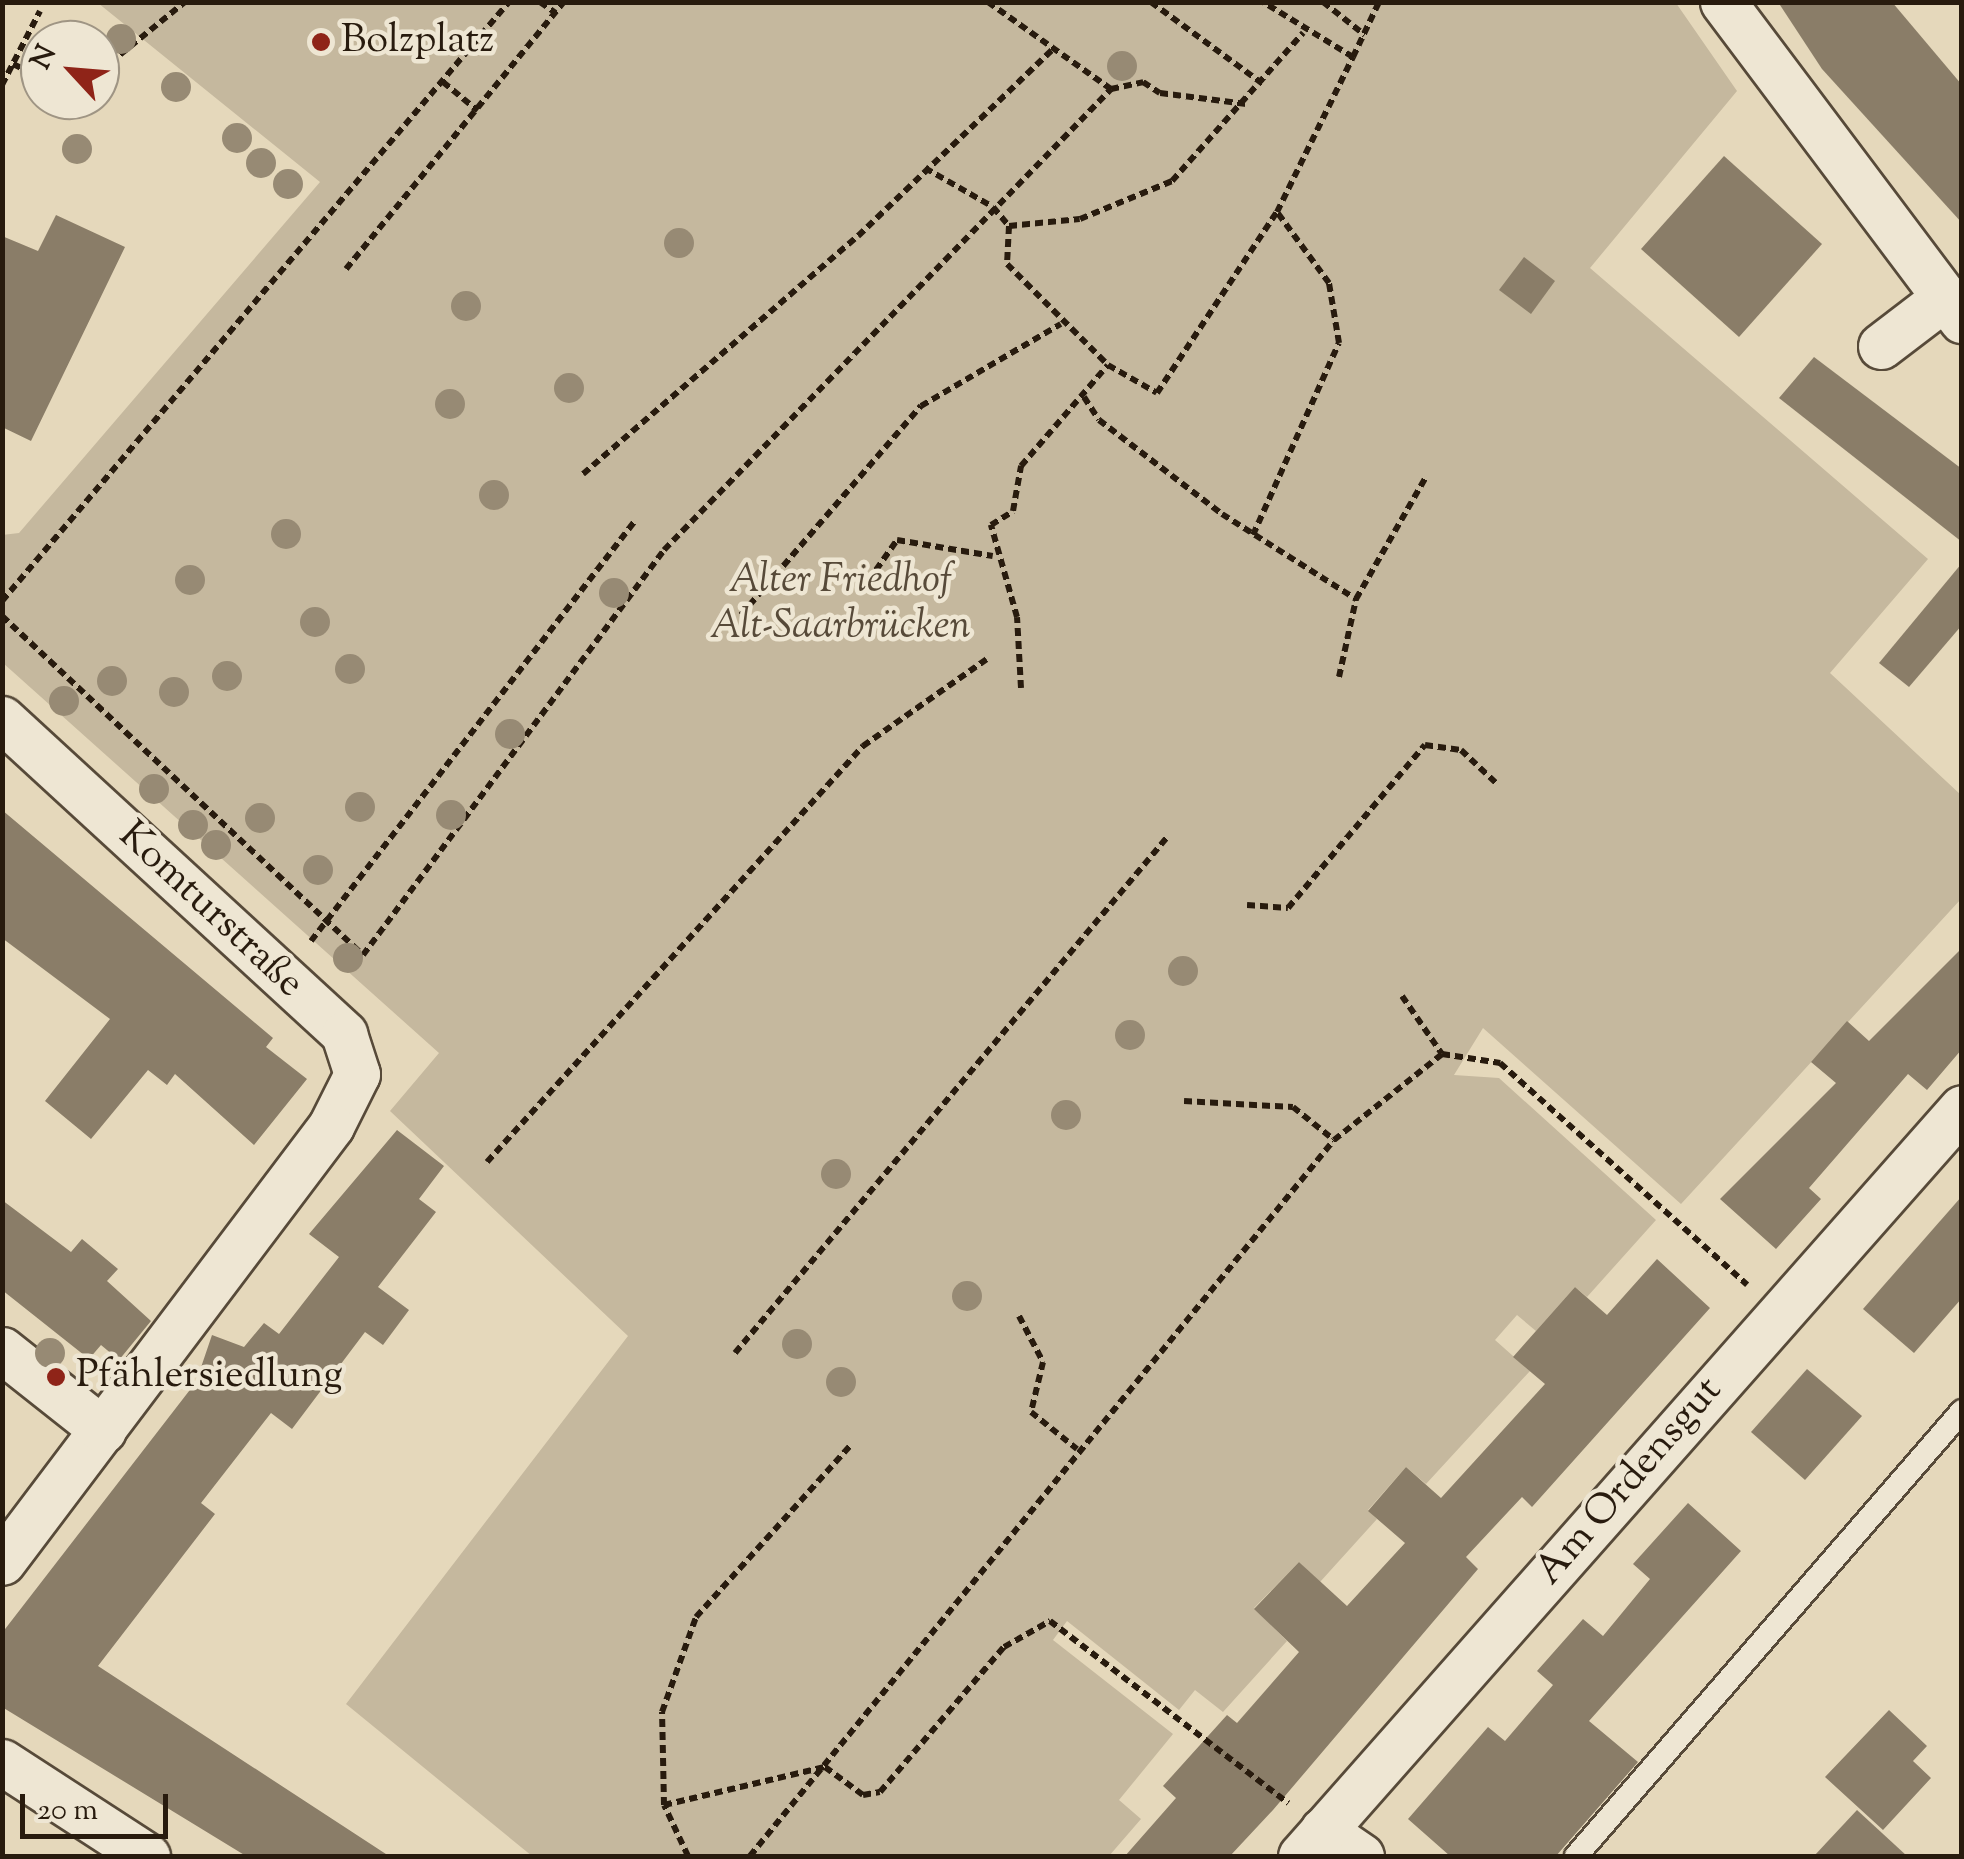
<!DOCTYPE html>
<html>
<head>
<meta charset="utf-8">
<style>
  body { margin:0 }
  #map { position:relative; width:1964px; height:1859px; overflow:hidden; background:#e5d8bb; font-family:"Sorts Mill Goudy",serif }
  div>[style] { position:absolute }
  .green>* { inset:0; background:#c5b89e }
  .building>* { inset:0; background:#8a7d68 }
  .path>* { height:6px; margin-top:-3px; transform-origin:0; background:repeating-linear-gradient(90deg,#281b0e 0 8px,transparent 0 13px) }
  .roads { filter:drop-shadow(2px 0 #574a39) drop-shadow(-2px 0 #574a39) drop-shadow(0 2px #574a39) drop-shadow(0 -2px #574a39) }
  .service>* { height:22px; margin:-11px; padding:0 11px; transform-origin:11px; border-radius:11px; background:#eee6d3 }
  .minor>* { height:45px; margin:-22.5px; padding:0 22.5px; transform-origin:22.5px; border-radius:22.5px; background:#eee6d3 }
  .trees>* { width:30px; height:30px; margin:-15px; border-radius:50%; background:#978a74 }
  .dots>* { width:28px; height:28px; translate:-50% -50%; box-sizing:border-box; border:5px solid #eee6d3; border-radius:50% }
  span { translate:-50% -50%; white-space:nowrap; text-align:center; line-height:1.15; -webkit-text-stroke:9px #eee6d3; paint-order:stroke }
  .poi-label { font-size:40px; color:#281b0e }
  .left { translate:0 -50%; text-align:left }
  .park-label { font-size:40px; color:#574a39; font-style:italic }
  .street-label { font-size:40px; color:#281b0e }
  .frame { position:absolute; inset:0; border:5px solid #281b0e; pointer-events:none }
  .north { position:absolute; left:20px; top:20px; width:100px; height:100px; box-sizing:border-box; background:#eee6d3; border:2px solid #9f9584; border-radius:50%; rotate:296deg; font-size:28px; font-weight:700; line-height:40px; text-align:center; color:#281b0e }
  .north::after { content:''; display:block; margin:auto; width:35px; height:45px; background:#8f2418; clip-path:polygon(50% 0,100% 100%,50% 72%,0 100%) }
  .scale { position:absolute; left:20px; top:1794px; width:148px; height:45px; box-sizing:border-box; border:5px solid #281b0e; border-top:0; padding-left:12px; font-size:30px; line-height:35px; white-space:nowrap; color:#281b0e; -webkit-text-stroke:8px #eee6d3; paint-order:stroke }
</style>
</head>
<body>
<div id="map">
  <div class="green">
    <div style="clip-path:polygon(98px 3px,1676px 3px,1737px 91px,1590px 268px,1928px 559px,1830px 673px,1961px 795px,1961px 899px,1681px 1204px,1483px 1028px,1454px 1075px,1499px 1078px,1656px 1220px,1587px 1297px,1575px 1287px,1536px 1331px,1517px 1315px,1495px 1340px,1530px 1371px,1426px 1484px,1406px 1467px,1368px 1510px,1377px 1519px,1320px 1582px,1299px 1562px,1254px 1608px,1287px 1641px,1223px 1712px,1195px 1690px,1179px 1710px,1067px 1621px,1053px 1640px,1173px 1734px,1119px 1800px,1141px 1819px,1109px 1856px,532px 1856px,346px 1704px,628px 1336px,390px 1111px,439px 1053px,3px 663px,2px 535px,19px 533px,320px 182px)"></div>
  </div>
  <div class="building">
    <div style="clip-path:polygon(1778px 2px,1892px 2px,1962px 85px,1962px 223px,1822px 69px)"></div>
    <div style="clip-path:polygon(1724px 156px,1822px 244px,1739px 337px,1641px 249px)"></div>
    <div style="clip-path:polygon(56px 215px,125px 247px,31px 441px,2px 427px,2px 236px,38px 251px)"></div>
    <div style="clip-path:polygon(1524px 257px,1555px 281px,1531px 314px,1499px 290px)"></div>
    <div style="clip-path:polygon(1814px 357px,1962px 469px,1962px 542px,1779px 398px)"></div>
    <div style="clip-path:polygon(1962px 563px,1962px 625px,1909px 687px,1879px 663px)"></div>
    <div style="clip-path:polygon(2px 810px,273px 1038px,266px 1047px,307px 1079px,254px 1145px,175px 1074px,167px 1085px,148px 1070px,91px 1139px,45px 1101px,110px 1019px,2px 938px)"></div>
    <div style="clip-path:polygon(1962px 948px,1962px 1049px,1927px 1090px,1908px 1074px,1809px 1188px,1821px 1199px,1776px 1249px,1720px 1199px,1836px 1083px,1811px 1062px,1847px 1021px,1869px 1041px)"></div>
    <div style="clip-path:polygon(397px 1130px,444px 1166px,419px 1199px,436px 1212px,378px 1287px,409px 1310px,383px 1345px,365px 1332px,292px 1429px,271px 1413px,201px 1503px,215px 1514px,98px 1666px,389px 1856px,246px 1856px,2px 1707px,2px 1633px,196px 1382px,212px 1335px,244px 1347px,264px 1323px,279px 1334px,339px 1257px,309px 1234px)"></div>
    <div style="clip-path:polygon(1962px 1196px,1962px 1298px,1914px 1353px,1863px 1309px)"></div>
    <div style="clip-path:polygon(2px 1200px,71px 1252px,82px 1239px,118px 1269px,107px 1281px,151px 1321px,119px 1360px,101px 1345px,89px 1359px,2px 1290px)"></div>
    <div style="clip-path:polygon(1657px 1259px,1710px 1308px,1532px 1507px,1522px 1497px,1466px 1557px,1478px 1569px,1273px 1810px,1230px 1856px,1125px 1856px,1176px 1798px,1163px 1786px,1227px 1715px,1237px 1723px,1299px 1652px,1254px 1609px,1299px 1562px,1347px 1606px,1405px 1543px,1368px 1511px,1406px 1467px,1441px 1498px,1545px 1384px,1513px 1357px,1575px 1287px,1607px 1315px)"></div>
    <div style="clip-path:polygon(1807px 1369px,1862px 1416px,1805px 1480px,1751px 1432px)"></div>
    <div style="clip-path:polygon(1688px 1503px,1741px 1551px,1589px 1721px,1638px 1762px,1556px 1856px,1450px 1856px,1408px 1819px,1488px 1727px,1505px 1741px,1553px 1685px,1537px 1671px,1583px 1619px,1603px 1636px,1650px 1579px,1633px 1564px)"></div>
    <div style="clip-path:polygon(1889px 1710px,1927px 1746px,1913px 1761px,1931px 1778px,1883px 1830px,1825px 1777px)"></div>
    <div style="clip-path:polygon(1857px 1810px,1907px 1856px,1814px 1856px)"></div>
  </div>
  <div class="path">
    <div style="left:540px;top:2px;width:19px;rotate:35deg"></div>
    <div style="left:988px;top:2px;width:151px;rotate:35.3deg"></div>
    <div style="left:1151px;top:2px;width:139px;rotate:36.2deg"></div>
    <div style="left:1323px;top:2px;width:53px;rotate:38.2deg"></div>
    <div style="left:1353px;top:57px;width:61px;rotate:-64.7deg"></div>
    <div style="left:13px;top:64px;width:30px;rotate:26deg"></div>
    <div style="left:100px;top:71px;width:109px;rotate:-39.1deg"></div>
    <div style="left:443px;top:82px;width:45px;rotate:39.6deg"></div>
    <div style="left:2px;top:85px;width:83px;rotate:-62.8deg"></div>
    <div style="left:925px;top:168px;width:78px;rotate:29.8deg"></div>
    <div style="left:993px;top:207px;width:25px;rotate:50deg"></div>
    <div style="left:1009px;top:226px;width:71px;rotate:-5.6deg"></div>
    <div style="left:1080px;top:219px;width:100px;rotate:-22.4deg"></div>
    <div style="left:1172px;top:181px;width:198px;rotate:-48.5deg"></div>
    <div style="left:1009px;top:226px;width:38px;rotate:93deg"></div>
    <div style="left:1007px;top:264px;width:143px;rotate:45deg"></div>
    <div style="left:1108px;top:365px;width:56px;rotate:29.7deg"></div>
    <div style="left:1157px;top:393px;width:217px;rotate:-56.5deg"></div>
    <div style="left:1277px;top:212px;width:173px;rotate:-63.9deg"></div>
    <div style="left:1353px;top:57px;width:105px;rotate:-148.6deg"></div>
    <div style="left:346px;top:269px;width:345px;rotate:-50.8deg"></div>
    <div style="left:1084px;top:397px;width:27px;rotate:57deg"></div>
    <div style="left:1099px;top:420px;width:155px;rotate:37.4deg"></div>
    <div style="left:1222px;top:514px;width:159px;rotate:32.4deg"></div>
    <div style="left:583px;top:474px;width:364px;rotate:-40.9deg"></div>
    <div style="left:858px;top:236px;width:272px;rotate:-43.8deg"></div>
    <div style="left:1253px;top:535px;width:210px;rotate:-65.9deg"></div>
    <div style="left:1339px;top:343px;width:61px;rotate:-99.5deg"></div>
    <div style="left:1329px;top:283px;width:88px;rotate:-126.2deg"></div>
    <div style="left:876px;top:570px;width:37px;rotate:-55deg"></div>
    <div style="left:897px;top:540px;width:97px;rotate:9.5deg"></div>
    <div style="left:2px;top:601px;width:785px;rotate:-49.76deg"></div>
    <div style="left:741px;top:615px;width:276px;rotate:-49.3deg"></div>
    <div style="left:921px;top:406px;width:162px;rotate:-30.4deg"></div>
    <div style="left:2px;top:616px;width:495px;rotate:43.2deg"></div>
    <div style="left:363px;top:955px;width:505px;rotate:-53.38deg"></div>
    <div style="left:664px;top:550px;width:642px;rotate:-45.88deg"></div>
    <div style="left:1111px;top:89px;width:33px;rotate:-12deg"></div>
    <div style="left:1143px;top:82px;width:20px;rotate:33deg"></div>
    <div style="left:1160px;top:93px;width:87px;rotate:7.3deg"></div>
    <div style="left:1339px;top:677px;width:80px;rotate:-77.7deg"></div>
    <div style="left:1356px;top:599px;width:141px;rotate:-60.2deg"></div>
    <div style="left:1021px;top:688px;width:71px;rotate:-93.2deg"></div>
    <div style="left:1017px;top:617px;width:96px;rotate:-105.8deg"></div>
    <div style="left:991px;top:525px;width:26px;rotate:-32deg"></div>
    <div style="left:1013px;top:511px;width:46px;rotate:-79.9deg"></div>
    <div style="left:1021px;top:466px;width:133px;rotate:-49.3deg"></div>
    <div style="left:1247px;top:905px;width:41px;rotate:4.2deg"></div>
    <div style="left:1288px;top:908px;width:213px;rotate:-50deg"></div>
    <div style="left:1425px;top:745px;width:36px;rotate:8deg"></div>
    <div style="left:1461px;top:750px;width:48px;rotate:43.3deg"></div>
    <div style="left:311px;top:941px;width:529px;rotate:-52.37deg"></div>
    <div style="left:1402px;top:996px;width:70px;rotate:55.4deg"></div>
    <div style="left:1184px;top:1101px;width:109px;rotate:3.2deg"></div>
    <div style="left:1293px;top:1107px;width:53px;rotate:38.8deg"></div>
    <div style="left:487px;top:1162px;width:561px;rotate:-47.89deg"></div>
    <div style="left:863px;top:746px;width:151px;rotate:-35.1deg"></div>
    <div style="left:1019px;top:1316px;width:52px;rotate:62.4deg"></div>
    <div style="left:1043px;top:1362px;width:51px;rotate:103.5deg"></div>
    <div style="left:1031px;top:1412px;width:59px;rotate:38.8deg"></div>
    <div style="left:735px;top:1353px;width:674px;rotate:-50.05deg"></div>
    <div style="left:664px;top:1805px;width:165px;rotate:-13.3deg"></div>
    <div style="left:825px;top:1767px;width:47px;rotate:36.4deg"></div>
    <div style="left:863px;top:1795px;width:17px;rotate:-10deg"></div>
    <div style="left:880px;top:1792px;width:191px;rotate:-49.5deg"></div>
    <div style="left:1004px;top:1647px;width:53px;rotate:-29.5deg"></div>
    <div style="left:1050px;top:1621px;width:300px;rotate:37.4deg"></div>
    <div style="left:688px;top:1856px;width:56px;rotate:-115.2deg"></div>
    <div style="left:664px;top:1805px;width:93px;rotate:-91.2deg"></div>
    <div style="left:662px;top:1712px;width:101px;rotate:-70.3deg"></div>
    <div style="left:696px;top:1617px;width:230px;rotate:-48deg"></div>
    <div style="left:750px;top:1856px;width:924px;rotate:-50.8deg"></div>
    <div style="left:1334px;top:1140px;width:138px;rotate:-38.5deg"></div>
    <div style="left:1442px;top:1054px;width:59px;rotate:8.8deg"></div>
    <div style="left:1500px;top:1063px;width:332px;rotate:41.9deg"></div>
  </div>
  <div class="roads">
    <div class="service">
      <div style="left:1576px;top:1856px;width:589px;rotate:-49.06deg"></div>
    </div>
    <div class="minor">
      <div style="left:1723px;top:2px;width:398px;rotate:53.1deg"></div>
      <div style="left:1881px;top:346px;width:81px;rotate:-37.4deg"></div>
      <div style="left:2px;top:719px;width:465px;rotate:42.6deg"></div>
      <div style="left:344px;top:1034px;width:42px;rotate:72deg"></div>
      <div style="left:357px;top:1074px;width:58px;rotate:116.6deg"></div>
      <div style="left:331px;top:1126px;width:546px;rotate:127.04deg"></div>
      <div style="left:2px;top:1350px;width:129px;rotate:38.4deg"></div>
      <div style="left:2px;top:1762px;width:173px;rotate:33deg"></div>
      <div style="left:1323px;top:1830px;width:46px;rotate:34.4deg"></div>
      <div style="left:1301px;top:1856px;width:998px;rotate:-48.53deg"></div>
    </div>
  </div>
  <div class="trees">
    <div style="left:121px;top:39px"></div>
    <div style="left:1122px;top:66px"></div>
    <div style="left:176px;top:87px"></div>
    <div style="left:237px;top:138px"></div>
    <div style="left:77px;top:149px"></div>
    <div style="left:261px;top:163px"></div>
    <div style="left:288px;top:184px"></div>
    <div style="left:679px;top:243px"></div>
    <div style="left:466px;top:306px"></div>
    <div style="left:569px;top:388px"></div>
    <div style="left:450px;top:404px"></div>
    <div style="left:494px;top:495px"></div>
    <div style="left:286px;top:534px"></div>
    <div style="left:190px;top:580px"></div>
    <div style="left:614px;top:593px"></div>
    <div style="left:315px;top:622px"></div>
    <div style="left:350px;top:669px"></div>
    <div style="left:227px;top:676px"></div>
    <div style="left:112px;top:681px"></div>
    <div style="left:174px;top:692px"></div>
    <div style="left:64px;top:701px"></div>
    <div style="left:510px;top:734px"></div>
    <div style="left:154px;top:789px"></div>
    <div style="left:360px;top:807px"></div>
    <div style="left:451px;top:815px"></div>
    <div style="left:260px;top:818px"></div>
    <div style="left:193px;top:825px"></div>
    <div style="left:216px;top:845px"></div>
    <div style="left:318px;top:870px"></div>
    <div style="left:348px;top:958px"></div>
    <div style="left:1183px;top:971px"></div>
    <div style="left:1130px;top:1035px"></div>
    <div style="left:1066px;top:1115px"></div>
    <div style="left:836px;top:1174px"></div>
    <div style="left:967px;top:1296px"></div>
    <div style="left:797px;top:1344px"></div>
    <div style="left:50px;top:1353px"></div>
    <div style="left:841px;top:1382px"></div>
  </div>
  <div class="dots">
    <div style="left:321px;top:42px;background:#8f2418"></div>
    <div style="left:56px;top:1377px;background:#8f2418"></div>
  </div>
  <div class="poi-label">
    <span class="left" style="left:341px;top:42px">Bolzplatz</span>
    <span class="left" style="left:76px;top:1377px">Pfählersiedlung</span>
  </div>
  <div class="park-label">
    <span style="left:840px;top:605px">Alter Friedhof<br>Alt-Saarbrücken</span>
  </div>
  <div class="street-label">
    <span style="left:210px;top:911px;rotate:43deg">Komturstraße</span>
    <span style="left:1630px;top:1482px;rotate:-49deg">Am Ordensgut</span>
  </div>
  <div class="frame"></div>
  <div class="north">N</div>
  <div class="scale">20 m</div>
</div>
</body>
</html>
